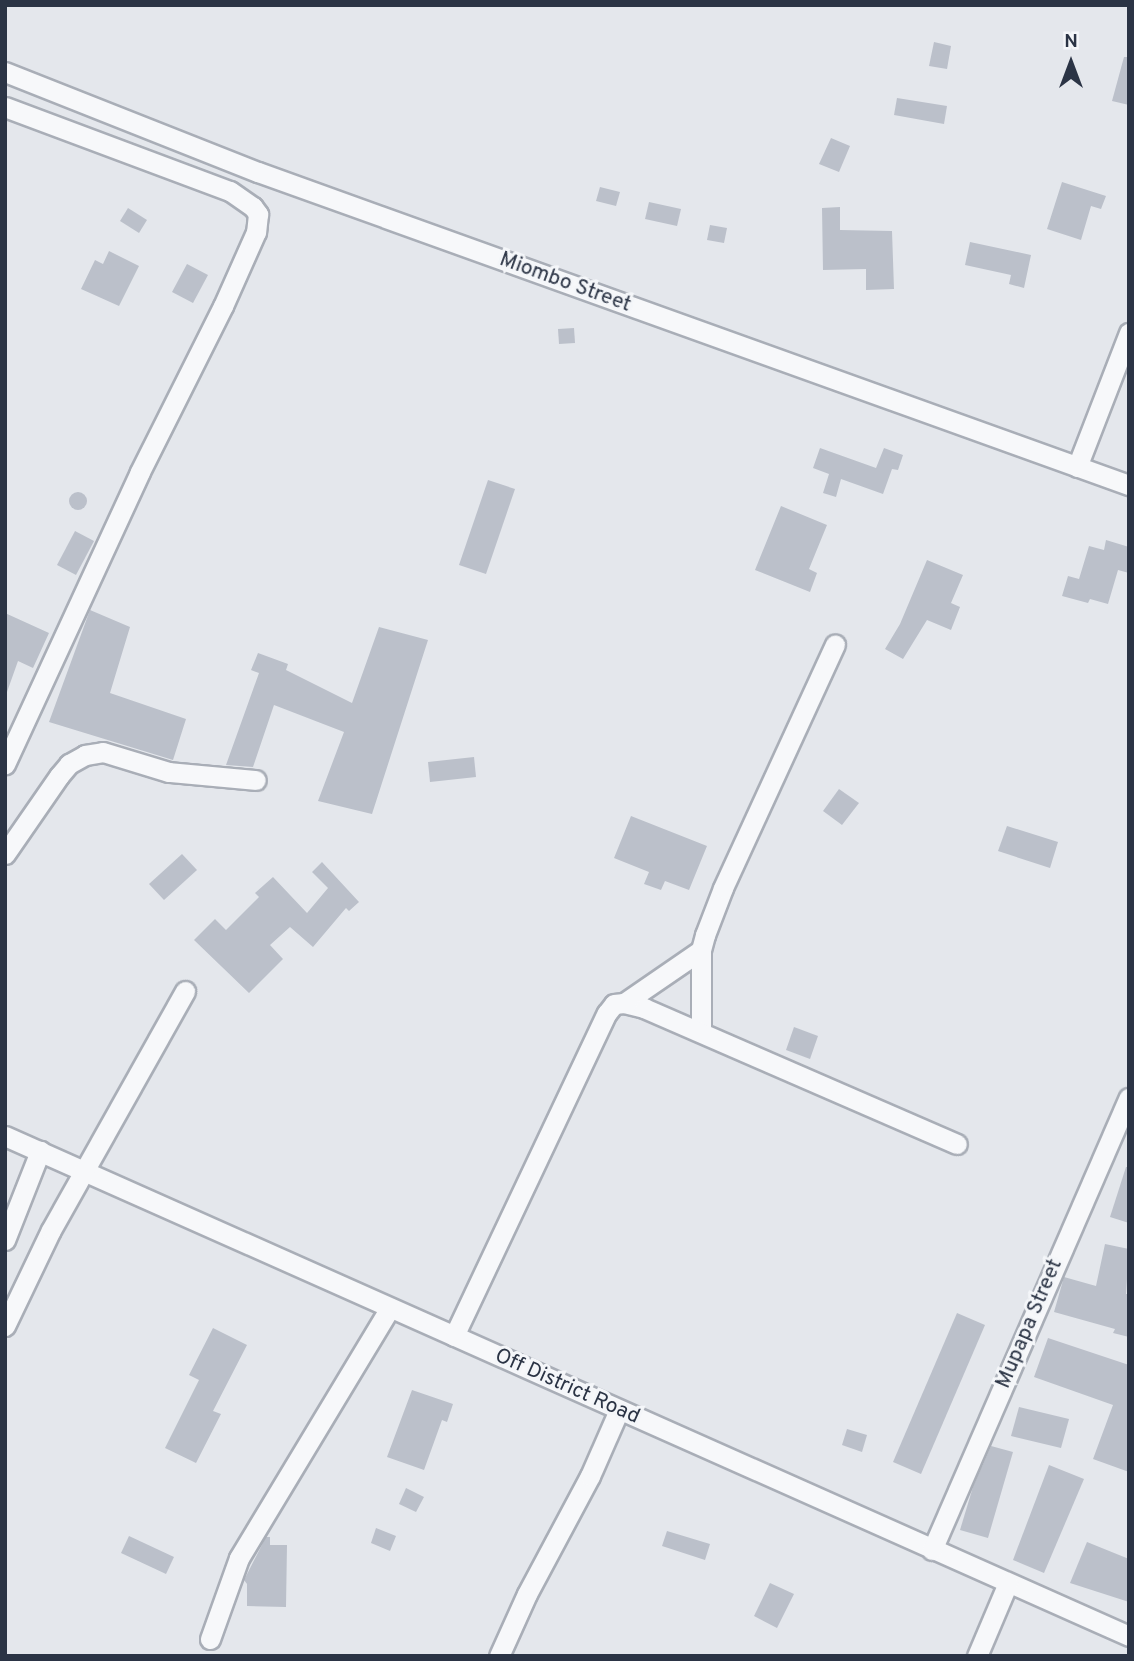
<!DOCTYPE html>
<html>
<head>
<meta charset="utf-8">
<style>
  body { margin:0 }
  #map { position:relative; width:1134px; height:1661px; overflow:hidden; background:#e4e7ec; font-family:Overpass,sans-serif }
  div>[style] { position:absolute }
  .building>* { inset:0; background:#bbc0ca }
  .round { border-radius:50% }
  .roads { filter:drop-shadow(2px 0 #a9aeb7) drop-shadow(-2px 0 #a9aeb7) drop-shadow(0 2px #a9aeb7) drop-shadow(0 -2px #a9aeb7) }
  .minor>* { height:19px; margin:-9.5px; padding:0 9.5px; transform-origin:9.5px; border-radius:9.5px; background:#f7f8fa }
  span { translate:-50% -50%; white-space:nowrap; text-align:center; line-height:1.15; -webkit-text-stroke:6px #f4f6f9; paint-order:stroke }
  .street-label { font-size:21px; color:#2b3445 }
  .frame { position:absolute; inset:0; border:7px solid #2b3445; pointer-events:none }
  .north { position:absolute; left:1036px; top:28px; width:70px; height:70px; -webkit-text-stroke:5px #f4f6f9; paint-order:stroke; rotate:0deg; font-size:19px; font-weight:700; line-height:28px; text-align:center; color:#2b3445 }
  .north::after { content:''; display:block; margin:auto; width:24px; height:32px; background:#2b3445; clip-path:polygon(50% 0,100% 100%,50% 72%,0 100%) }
</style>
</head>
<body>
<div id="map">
  <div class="building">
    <div style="clip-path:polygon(934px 42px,951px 46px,947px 69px,929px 66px)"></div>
    <div style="clip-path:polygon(1124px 57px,1129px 57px,1129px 105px,1112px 101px)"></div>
    <div style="clip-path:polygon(897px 98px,947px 106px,944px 124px,894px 115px)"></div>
    <div style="clip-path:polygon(831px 138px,850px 146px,839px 172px,819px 164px)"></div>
    <div style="clip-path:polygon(1062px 182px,1106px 196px,1101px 209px,1091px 206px,1081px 240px,1047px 229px)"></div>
    <div style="clip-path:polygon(600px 187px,620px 192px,616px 206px,596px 201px)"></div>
    <div style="clip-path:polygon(649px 202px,681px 209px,677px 226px,645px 219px)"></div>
    <div style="clip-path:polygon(840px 207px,840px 230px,892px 231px,894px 289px,866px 290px,866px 269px,823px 270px,822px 208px)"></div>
    <div style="clip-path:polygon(128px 208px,147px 220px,139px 233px,120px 221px)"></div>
    <div style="clip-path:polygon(710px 225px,727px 228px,724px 243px,707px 240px)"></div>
    <div style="clip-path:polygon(970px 242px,1031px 255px,1024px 288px,1009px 284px,1011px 275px,965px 265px)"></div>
    <div style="clip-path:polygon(109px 251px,139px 266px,119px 306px,81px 289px,95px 260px,103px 264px)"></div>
    <div style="clip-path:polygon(187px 264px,208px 275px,193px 303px,172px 292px)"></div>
    <div style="clip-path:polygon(574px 328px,575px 343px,559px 344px,558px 329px)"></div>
    <div style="clip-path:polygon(820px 448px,876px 468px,884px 448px,903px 455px,898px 470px,892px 469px,883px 494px,841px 479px,836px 497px,823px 493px,829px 474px,813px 468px)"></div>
    <div style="clip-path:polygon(488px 480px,515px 489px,486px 574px,459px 565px)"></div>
    <div class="round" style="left:69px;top:492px;width:18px;height:18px"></div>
    <div style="clip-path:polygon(781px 506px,827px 525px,809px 569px,817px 573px,810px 592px,755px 570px)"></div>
    <div style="clip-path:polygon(75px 531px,94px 541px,76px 575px,57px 565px)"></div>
    <div style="clip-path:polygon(1106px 540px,1129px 547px,1129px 573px,1118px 570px,1108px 604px,1090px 599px,1088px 603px,1062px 596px,1068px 576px,1079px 579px,1089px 546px,1104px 550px)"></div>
    <div style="clip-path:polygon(927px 560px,963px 575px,951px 603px,960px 607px,951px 630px,927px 620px,903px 659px,885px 649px,900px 624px)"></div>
    <div style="clip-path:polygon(90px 610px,130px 627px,110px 693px,186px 719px,173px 760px,49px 722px)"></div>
    <div style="clip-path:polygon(5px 613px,49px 633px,33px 668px,18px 661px,7px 692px)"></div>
    <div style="clip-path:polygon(379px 627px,428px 640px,372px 814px,318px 801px,344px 732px,274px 705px,253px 767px,226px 765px,259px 673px,251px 670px,258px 653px,288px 664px,286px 670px,352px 703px)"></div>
    <div style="clip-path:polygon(474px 757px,476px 777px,430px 782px,428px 762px)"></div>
    <div style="clip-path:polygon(839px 789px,859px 803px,842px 825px,823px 811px)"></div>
    <div style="clip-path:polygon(631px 816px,707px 846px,689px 890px,665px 881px,661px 890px,644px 884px,649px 872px,614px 858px)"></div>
    <div style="clip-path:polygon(1007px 826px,1058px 842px,1050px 868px,998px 851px)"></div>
    <div style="clip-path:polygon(182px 854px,197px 870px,164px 900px,149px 884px)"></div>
    <div style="clip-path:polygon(322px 862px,359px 902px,349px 911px,346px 908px,313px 947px,290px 927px,270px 945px,283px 959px,249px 993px,194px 940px,215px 919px,226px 930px,259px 897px,255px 893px,273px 877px,307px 913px,328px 888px,312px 872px)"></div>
    <div style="clip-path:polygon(794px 1027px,818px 1036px,810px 1059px,786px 1050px)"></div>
    <div style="clip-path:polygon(1126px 1167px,1129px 1167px,1129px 1223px,1110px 1217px)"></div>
    <div style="clip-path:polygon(1105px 1244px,1129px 1249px,1126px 1294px,1129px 1294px,1129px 1337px,1113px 1333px,1115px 1329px,1054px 1312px,1064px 1277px,1096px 1286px)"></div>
    <div style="clip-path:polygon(957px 1313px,985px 1325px,921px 1474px,893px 1462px)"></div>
    <div style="clip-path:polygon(213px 1328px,247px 1345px,213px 1411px,221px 1414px,196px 1463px,165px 1448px,199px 1380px,189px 1375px)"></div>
    <div style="clip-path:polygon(1048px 1338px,1129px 1365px,1129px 1472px,1093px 1459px,1113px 1405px,1034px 1377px)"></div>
    <div style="clip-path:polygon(412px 1390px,453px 1404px,447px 1422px,442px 1420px,424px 1470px,387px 1457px)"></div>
    <div style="clip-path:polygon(1019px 1407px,1069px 1419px,1061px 1448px,1011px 1436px)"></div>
    <div style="clip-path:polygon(847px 1429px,867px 1435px,862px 1452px,842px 1445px)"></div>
    <div style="clip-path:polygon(991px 1446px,1013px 1452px,988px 1538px,960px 1530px,973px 1487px)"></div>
    <div style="clip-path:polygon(1049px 1465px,1084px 1479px,1044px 1573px,1013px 1560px)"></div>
    <div style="clip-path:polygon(406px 1488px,424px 1497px,416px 1512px,399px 1504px)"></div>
    <div style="clip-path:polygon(376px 1528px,396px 1536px,390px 1551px,371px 1543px)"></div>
    <div style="clip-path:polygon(667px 1531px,710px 1544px,705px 1560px,662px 1546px)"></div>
    <div style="clip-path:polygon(129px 1536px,174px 1557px,166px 1574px,121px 1553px)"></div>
    <div style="clip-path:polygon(266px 1537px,270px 1537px,270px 1545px,287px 1545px,286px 1607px,247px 1606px,247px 1584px,244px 1580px)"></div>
    <div style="clip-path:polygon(1087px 1542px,1129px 1559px,1129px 1602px,1070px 1583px)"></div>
    <div style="clip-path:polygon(770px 1583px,794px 1594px,777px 1628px,754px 1616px)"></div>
  </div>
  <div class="roads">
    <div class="minor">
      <div style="left:5px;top:72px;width:272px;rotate:21.6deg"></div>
      <div style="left:258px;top:172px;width:926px;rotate:19.77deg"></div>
      <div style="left:5px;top:107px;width:240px;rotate:20.5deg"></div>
      <div style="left:230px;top:191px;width:28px;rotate:35deg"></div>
      <div style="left:253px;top:207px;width:9px;rotate:54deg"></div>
      <div style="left:258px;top:214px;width:18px;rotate:96deg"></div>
      <div style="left:256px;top:232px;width:81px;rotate:114deg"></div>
      <div style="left:223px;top:306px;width:186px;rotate:116.6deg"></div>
      <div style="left:140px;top:472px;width:322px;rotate:114.8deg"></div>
      <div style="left:1077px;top:467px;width:144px;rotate:-68.8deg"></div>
      <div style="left:5px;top:854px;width:95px;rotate:-55.3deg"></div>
      <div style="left:59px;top:776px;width:16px;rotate:-50deg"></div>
      <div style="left:69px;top:764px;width:18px;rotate:-29deg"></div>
      <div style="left:85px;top:755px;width:18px;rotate:-9deg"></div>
      <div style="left:103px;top:752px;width:69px;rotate:16.9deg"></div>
      <div style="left:169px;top:772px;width:87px;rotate:5.3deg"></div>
      <div style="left:624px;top:1003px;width:93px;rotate:-34.5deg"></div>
      <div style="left:701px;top:1032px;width:82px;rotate:-90deg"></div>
      <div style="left:701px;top:950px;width:16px;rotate:-75deg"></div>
      <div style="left:705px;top:935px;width:50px;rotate:-69deg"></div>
      <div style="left:723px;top:888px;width:268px;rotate:-65.3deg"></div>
      <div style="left:5px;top:1136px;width:1230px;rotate:23.98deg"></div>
      <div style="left:5px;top:1240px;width:96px;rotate:-68.5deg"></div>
      <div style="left:5px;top:1326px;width:106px;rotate:-64.4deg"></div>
      <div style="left:51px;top:1230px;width:274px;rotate:-60.7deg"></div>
      <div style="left:454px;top:1336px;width:357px;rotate:-64.7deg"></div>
      <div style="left:607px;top:1013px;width:11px;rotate:-52deg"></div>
      <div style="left:614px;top:1004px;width:10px;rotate:-6deg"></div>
      <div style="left:624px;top:1003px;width:21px;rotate:14deg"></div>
      <div style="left:644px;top:1008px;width:341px;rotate:23.5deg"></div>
      <div style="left:932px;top:1550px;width:493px;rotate:-66.5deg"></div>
      <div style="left:210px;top:1639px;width:86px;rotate:-70.3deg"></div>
      <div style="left:239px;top:1558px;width:292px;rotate:-58.9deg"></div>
      <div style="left:499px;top:1656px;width:68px;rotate:-65.7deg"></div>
      <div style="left:527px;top:1594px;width:134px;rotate:-61.9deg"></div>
      <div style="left:590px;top:1476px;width:72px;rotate:-66.3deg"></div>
      <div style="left:977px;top:1656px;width:79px;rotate:-67deg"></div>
    </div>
  </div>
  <div class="street-label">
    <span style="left:565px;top:283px;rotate:20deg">Miombo Street</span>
    <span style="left:1030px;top:1324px;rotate:-67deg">Mupapa Street</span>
    <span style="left:567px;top:1387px;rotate:24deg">Off District Road</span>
  </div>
  <div class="frame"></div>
  <div class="north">N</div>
</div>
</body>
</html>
